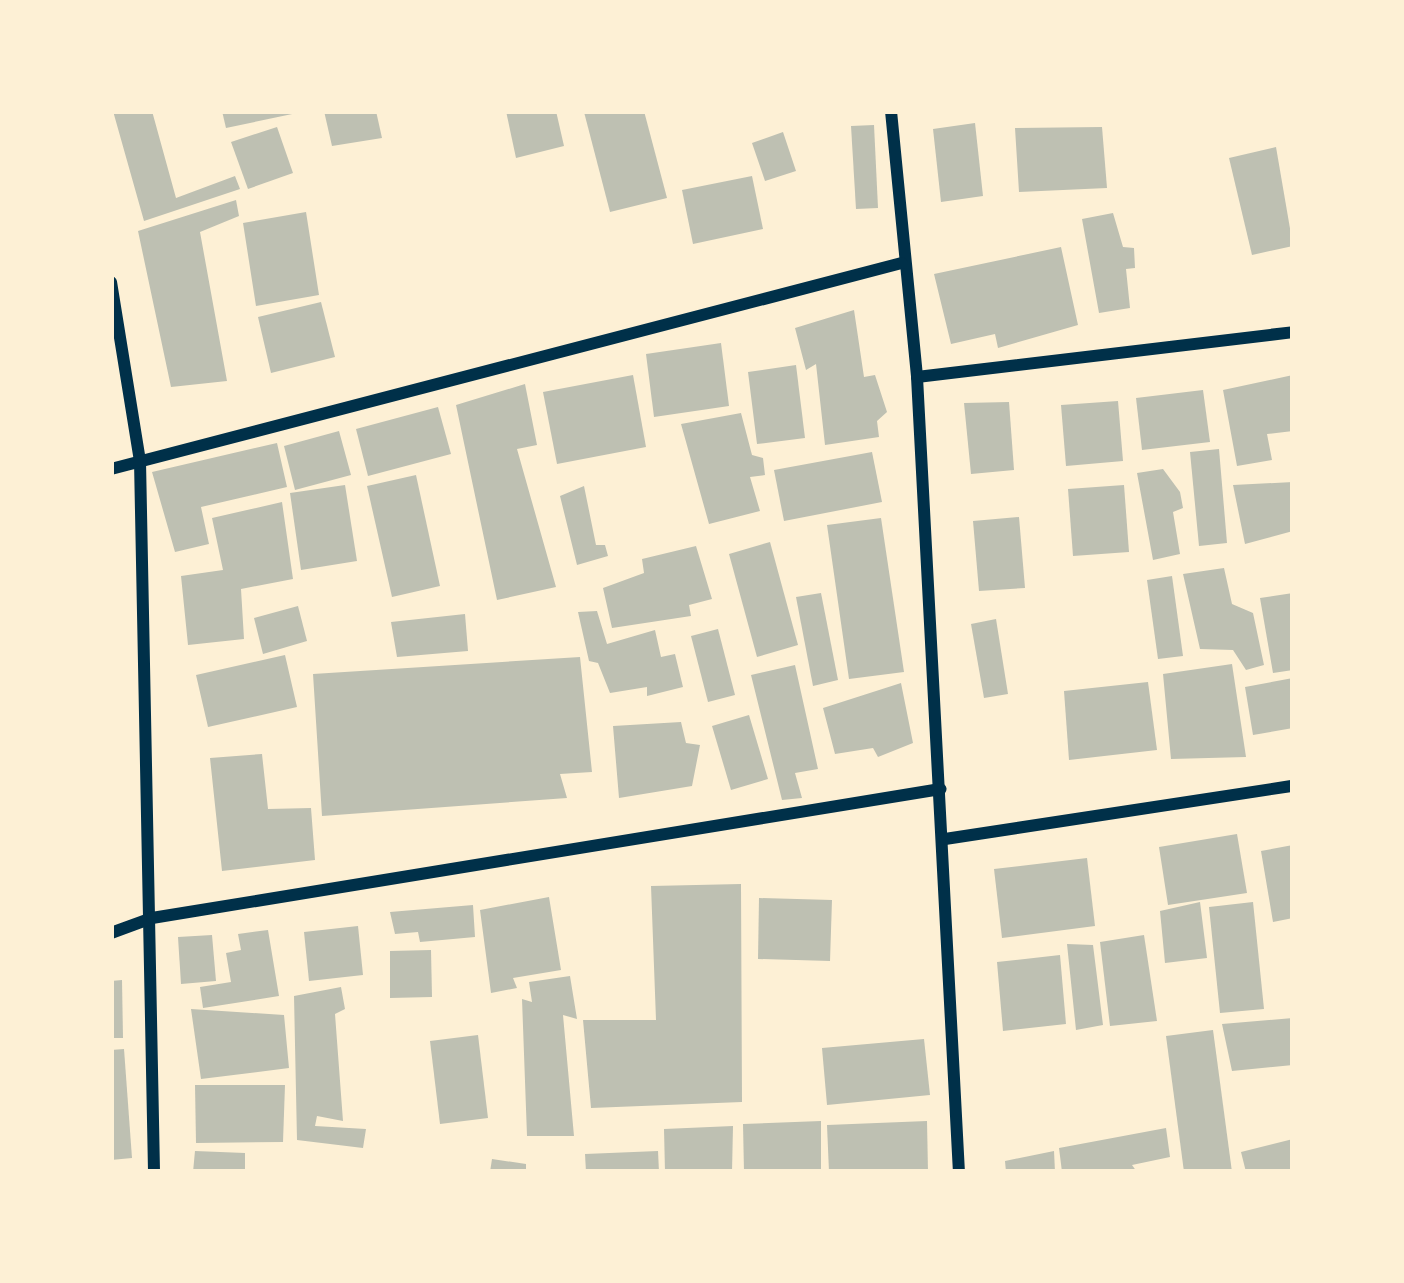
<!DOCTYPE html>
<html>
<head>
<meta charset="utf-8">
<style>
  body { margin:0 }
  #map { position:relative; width:1404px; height:1283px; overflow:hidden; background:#fdf0d5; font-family:"Titillium Web",sans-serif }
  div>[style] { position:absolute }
  .building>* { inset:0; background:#bec0b2 }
  .minor>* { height:12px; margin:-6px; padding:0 6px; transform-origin:6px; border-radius:6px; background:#003049 }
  span { translate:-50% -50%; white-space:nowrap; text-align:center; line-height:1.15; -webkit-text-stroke:12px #fdf0d5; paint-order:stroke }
  .frame { position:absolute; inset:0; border:114px solid #fdf0d5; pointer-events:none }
</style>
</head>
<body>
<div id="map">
  <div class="building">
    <div style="clip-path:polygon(113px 111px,152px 111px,176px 198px,235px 176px,240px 189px,144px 221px)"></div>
    <div style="clip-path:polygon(222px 111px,296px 111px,297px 113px,226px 128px)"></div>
    <div style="clip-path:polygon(324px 111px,376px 111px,382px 138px,332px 146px)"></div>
    <div style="clip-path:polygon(506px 111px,556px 111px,564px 146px,516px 158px)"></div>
    <div style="clip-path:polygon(644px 111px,667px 198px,610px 212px,584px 112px)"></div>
    <div style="clip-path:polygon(975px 123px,983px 196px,941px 202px,933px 129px)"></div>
    <div style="clip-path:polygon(874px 125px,878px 208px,856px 209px,851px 126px)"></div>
    <div style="clip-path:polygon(277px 127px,293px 173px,248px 189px,231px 142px)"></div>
    <div style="clip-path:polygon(1102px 127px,1107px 188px,1019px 192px,1015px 128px)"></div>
    <div style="clip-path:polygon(783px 132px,796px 171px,765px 181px,752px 143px)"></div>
    <div style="clip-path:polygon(1276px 147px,1293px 246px,1252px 255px,1229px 158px)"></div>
    <div style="clip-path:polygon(752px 176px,763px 229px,693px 244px,682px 190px)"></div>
    <div style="clip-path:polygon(236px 200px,239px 216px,200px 232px,227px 381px,171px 387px,138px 231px)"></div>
    <div style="clip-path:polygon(306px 212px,319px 295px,256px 306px,243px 223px)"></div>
    <div style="clip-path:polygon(1113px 213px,1123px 247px,1134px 248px,1135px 268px,1126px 269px,1130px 308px,1099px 313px,1082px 219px)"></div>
    <div style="clip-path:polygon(1061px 247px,1078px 325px,998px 348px,995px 334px,951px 344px,934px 274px)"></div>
    <div style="clip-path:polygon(321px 302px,335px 357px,271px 373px,258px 317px)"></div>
    <div style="clip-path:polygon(854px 310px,864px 377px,875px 375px,887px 412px,877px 421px,879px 437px,825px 445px,816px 364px,806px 370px,795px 328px)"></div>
    <div style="clip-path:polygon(721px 343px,729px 406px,654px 417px,646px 354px)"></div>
    <div style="clip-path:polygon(796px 365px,805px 438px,757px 444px,748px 372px)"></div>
    <div style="clip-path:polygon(633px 375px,646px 447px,557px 464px,543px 392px)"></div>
    <div style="clip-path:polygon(1293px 375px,1293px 431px,1267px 434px,1272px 460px,1237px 466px,1223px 390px)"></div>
    <div style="clip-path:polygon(525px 384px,537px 445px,517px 449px,556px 587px,497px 600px,456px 405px)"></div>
    <div style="clip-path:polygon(1203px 390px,1210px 442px,1142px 450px,1136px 398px)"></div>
    <div style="clip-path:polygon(1118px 401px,1123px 461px,1066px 466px,1061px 405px)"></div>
    <div style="clip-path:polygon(1009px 402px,1014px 470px,971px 474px,964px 403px)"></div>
    <div style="clip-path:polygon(438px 407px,451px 454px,368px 476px,356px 429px)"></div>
    <div style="clip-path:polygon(741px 413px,752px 455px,763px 458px,765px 475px,750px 477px,760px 511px,709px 524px,681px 424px)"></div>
    <div style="clip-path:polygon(339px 431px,351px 475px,295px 490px,284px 446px)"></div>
    <div style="clip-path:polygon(277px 443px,287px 487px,201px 507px,209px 544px,175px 552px,152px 472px)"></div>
    <div style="clip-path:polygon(1219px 449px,1227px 543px,1199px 546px,1190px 452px)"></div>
    <div style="clip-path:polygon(872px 452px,882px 502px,784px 521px,774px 470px)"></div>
    <div style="clip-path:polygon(1163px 469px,1180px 492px,1183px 508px,1173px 512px,1180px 554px,1153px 560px,1137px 473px)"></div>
    <div style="clip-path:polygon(416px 475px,440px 586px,392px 597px,367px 486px)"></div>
    <div style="clip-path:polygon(1293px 482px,1293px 531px,1245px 544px,1233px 485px)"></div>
    <div style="clip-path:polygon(345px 485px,357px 561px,301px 570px,290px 493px)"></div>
    <div style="clip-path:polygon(1124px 485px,1129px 552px,1073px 556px,1068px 489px)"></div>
    <div style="clip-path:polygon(584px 486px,596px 545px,605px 545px,608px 556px,577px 565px,560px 496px)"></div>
    <div style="clip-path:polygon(282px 502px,293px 579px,241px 589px,244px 639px,188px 645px,181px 576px,223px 570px,212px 518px)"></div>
    <div style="clip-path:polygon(1019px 517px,1025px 588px,979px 591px,973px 521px)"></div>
    <div style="clip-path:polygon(881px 518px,904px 672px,849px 679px,827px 525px)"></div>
    <div style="clip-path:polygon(770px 542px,798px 645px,757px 657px,729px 554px)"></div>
    <div style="clip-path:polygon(696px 546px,712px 599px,689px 605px,691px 616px,612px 628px,603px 588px,644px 573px,642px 559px)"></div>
    <div style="clip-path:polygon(1224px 568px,1232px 604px,1253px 613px,1264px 665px,1246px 670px,1233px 650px,1200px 649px,1183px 574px)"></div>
    <div style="clip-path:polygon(1172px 576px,1183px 656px,1158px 659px,1147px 580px)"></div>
    <div style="clip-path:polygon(821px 593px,838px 680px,813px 686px,796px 597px)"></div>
    <div style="clip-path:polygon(1293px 593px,1293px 670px,1273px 673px,1260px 598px)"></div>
    <div style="clip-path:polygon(298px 606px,307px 641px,263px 654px,254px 618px)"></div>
    <div style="clip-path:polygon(597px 611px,607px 644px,655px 630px,661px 657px,675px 654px,683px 687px,647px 696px,647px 687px,610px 693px,598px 663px,589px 661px,578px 612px)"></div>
    <div style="clip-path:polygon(465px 614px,468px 651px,397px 657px,391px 622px)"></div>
    <div style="clip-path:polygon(996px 619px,1008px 694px,984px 698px,971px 624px)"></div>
    <div style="clip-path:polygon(718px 629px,735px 695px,708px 702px,691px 636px)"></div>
    <div style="clip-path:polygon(285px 655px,297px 707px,208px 727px,196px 675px)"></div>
    <div style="clip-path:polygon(580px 657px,592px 772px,560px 774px,567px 798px,322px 816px,313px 674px)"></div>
    <div style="clip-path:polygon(1232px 664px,1246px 757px,1171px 759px,1163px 674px)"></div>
    <div style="clip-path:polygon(795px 665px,818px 769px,795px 773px,802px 798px,782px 800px,751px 675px)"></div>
    <div style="clip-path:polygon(1293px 678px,1293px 728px,1253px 735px,1245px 687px)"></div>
    <div style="clip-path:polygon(1148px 682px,1157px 750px,1069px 760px,1064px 691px)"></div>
    <div style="clip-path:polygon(901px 683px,913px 743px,878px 757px,873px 748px,835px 754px,823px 708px)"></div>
    <div style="clip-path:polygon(749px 715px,768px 779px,731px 790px,712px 726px)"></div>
    <div style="clip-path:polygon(681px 722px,686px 743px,700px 745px,692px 786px,619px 798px,613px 726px)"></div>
    <div style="clip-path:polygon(262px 754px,268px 809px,311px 808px,315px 860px,222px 871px,210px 758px)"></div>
    <div style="clip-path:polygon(1237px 834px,1247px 893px,1168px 905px,1159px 847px)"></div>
    <div style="clip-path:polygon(1293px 845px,1293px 918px,1273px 922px,1261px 851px)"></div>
    <div style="clip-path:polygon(1087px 858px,1095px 926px,1002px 938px,994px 869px)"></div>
    <div style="clip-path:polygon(741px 884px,742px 1102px,591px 1108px,583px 1020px,656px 1020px,651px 886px)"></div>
    <div style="clip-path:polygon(549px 897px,561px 970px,513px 978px,517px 988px,491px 993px,480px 910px)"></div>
    <div style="clip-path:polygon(759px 898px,832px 900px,830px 961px,758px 959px)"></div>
    <div style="clip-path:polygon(1200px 902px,1207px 958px,1165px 963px,1160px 911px)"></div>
    <div style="clip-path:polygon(1253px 902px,1264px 1009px,1220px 1013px,1209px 907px)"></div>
    <div style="clip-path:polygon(473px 905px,475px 937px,420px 942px,418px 932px,395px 934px,390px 912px)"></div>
    <div style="clip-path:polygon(358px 926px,363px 975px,309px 981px,304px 932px)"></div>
    <div style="clip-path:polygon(268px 930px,279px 996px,203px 1008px,200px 987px,231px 982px,226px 953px,241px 950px,238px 934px)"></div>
    <div style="clip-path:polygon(212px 935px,216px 981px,181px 984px,178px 937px)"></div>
    <div style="clip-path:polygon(1144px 935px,1157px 1021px,1110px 1026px,1100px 942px)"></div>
    <div style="clip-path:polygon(1067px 944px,1093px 945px,1103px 1025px,1076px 1030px)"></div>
    <div style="clip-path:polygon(431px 950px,432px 997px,390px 998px,390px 951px)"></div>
    <div style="clip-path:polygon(1060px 955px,1066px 1024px,1003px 1031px,997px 962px)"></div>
    <div style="clip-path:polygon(570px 976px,577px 1019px,563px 1015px,574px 1136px,527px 1136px,522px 999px,532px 1002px,529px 982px)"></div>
    <div style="clip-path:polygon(122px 980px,123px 1038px,111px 1038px,111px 981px)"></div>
    <div style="clip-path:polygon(341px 987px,345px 1009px,335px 1014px,343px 1121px,317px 1116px,315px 1126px,366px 1129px,363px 1148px,297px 1140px,294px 996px)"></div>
    <div style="clip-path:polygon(191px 1009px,284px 1015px,289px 1068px,201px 1079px)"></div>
    <div style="clip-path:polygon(1293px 1018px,1293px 1065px,1232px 1071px,1222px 1024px)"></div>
    <div style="clip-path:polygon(1213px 1030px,1232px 1172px,1184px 1172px,1166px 1036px)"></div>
    <div style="clip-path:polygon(478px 1035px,488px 1118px,440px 1124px,430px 1041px)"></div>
    <div style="clip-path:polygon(924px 1039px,930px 1095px,827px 1105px,822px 1048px)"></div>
    <div style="clip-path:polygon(124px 1049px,132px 1158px,111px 1160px,111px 1050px)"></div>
    <div style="clip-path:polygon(195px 1085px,285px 1085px,283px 1142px,196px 1143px)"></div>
    <div style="clip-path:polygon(821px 1121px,821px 1172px,744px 1172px,743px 1124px)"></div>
    <div style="clip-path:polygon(927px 1121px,928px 1172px,829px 1172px,827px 1125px)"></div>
    <div style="clip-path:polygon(733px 1126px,732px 1172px,665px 1172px,664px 1129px)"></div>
    <div style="clip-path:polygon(1166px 1128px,1170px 1157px,1132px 1165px,1137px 1172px,1062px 1172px,1059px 1148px)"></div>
    <div style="clip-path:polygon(1293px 1139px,1293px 1172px,1246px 1172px,1241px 1152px)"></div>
    <div style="clip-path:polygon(195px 1151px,245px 1153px,245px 1172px,193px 1172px)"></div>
    <div style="clip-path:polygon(658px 1151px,659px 1172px,586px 1172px,585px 1154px)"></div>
    <div style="clip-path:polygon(1054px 1151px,1055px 1172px,1006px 1172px,1005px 1161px)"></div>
    <div style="clip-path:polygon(492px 1159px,526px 1164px,526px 1172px,490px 1172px)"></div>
  </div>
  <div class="minor">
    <div style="left:891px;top:111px;width:267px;rotate:84.4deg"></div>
    <div style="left:917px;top:377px;width:796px;rotate:86.98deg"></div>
    <div style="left:111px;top:282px;width:181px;rotate:80.8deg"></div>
    <div style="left:140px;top:461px;width:711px;rotate:88.87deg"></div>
    <div style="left:917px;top:377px;width:379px;rotate:-6.8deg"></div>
    <div style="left:111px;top:469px;width:817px;rotate:-14.6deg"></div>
    <div style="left:945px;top:839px;width:352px;rotate:-8.7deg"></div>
    <div style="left:111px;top:933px;width:44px;rotate:-20.1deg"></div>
    <div style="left:152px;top:918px;width:799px;rotate:-9.29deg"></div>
  </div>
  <div class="frame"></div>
</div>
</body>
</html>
